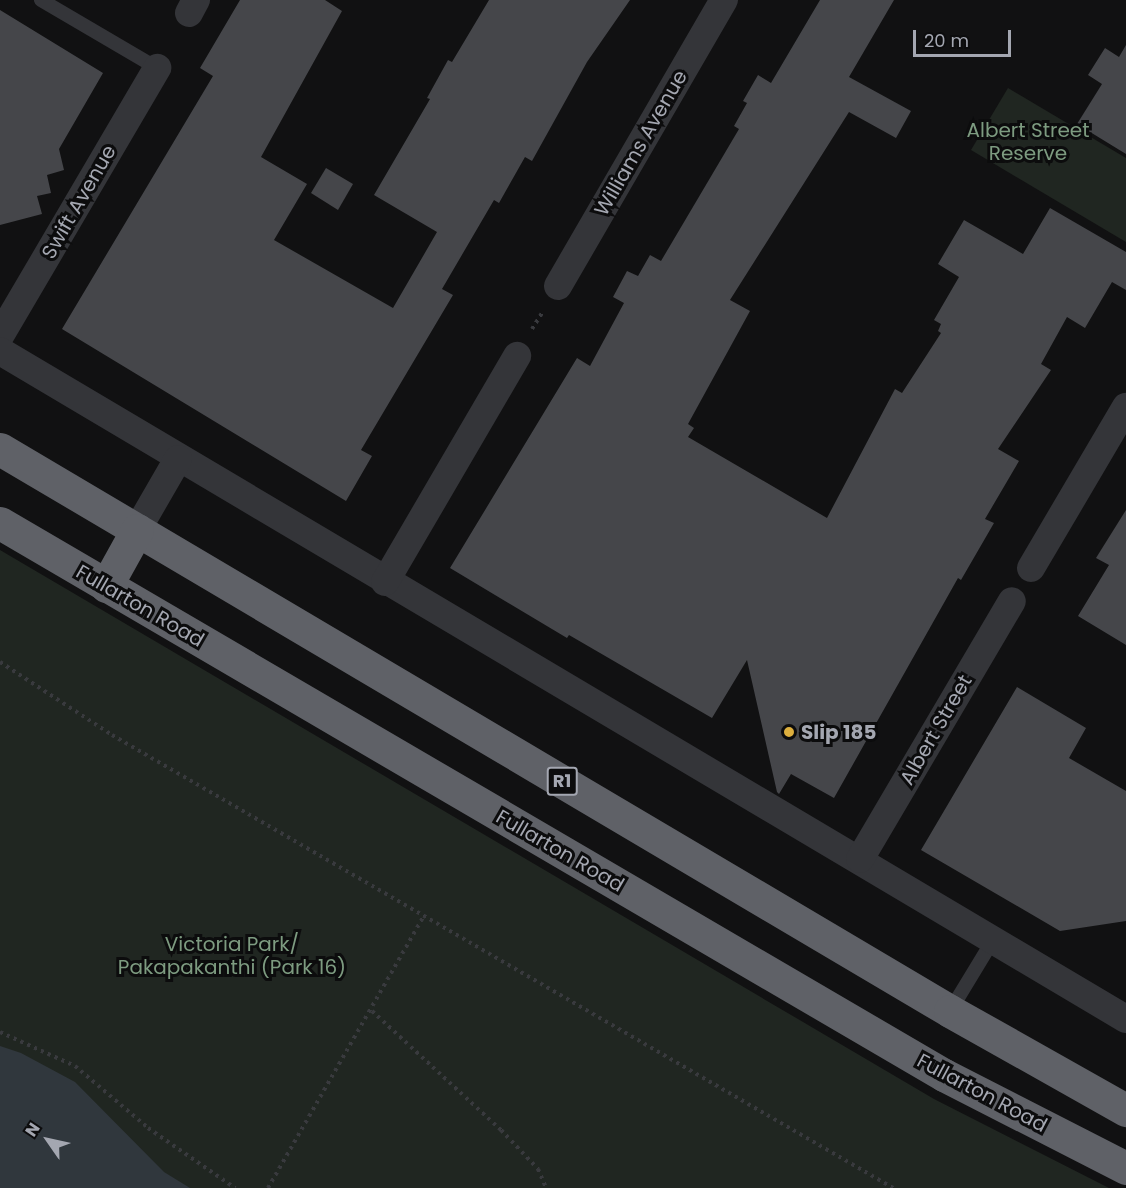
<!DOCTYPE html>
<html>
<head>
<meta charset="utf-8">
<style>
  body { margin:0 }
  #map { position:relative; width:1126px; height:1188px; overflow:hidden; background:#111112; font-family:Poppins,sans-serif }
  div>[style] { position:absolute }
  .green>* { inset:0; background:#202621 }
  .water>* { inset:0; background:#30373d }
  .building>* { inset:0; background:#45464a }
  .path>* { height:4px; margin-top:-2px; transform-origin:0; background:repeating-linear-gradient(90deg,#393a3e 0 3px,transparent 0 7.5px) }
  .lane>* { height:14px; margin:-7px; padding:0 7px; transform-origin:7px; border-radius:7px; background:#343539 }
  .street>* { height:28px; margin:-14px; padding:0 14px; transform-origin:14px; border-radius:14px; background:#343539 }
  .highway>* { height:33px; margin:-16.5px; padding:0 16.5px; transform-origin:16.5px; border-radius:16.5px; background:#5f6167 }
  .dots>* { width:16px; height:16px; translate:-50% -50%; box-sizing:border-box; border:3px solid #0c0c0d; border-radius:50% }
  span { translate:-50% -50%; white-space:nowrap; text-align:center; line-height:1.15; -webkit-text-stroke:6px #0c0c0d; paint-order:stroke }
  .shield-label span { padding:2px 4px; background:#0c0c0d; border:2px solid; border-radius:4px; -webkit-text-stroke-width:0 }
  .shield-label { font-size:18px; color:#a4a7b1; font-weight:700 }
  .park-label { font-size:20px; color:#7d9b80 }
  .street-label { font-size:20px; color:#a4a7b1 }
  .poi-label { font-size:20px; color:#a4a7b1; font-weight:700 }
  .left { translate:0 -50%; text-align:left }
  .north { position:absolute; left:18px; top:1110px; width:60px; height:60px; -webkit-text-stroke:4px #0c0c0d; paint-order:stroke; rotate:304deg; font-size:16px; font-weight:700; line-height:24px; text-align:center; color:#a4a7b1 }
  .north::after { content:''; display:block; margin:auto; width:21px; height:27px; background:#a4a7b1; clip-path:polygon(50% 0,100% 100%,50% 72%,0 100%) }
  .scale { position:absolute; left:913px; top:30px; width:98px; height:27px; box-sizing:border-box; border:3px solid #a4a7b1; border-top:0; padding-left:8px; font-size:18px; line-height:21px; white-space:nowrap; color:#a4a7b1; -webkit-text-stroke:4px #0c0c0d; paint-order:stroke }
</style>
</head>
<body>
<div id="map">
  <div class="green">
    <div style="clip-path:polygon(1008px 88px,1126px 158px,1126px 242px,971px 150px)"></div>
    <div style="clip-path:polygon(0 550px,934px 1099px,1109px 1188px,0 1188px)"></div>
  </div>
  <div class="water">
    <div style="clip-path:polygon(0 1046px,21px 1053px,75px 1082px,164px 1172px,190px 1188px,0 1188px)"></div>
  </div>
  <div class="building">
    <div style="clip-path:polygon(240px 0,325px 0,342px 11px,261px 157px,307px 184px,274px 240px,393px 308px,437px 232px,374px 195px,430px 99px,427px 98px,448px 60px,452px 62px,489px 0,630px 0,587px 62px,532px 161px,525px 157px,499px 203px,494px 200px,442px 289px,453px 295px,361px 450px,372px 456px,346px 501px,62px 329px,213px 76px,200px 68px)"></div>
    <div style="clip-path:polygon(820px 0,894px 0,849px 77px,911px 111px,896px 138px,849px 112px,730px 300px,750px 311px,688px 424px,694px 428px,688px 437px,827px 518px,895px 389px,902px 393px,941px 333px,938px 331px,941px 324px,934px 320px,959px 277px,938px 264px,964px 220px,1023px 254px,1050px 208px,1126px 252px,1126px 290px,1112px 282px,1085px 328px,1067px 317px,1041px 364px,1051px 370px,998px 449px,1019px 461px,985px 519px,994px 523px,961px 580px,958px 578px,834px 798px,791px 774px,779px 794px,777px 792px,747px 660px,712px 718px,569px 635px,567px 638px,450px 568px,577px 358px,590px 366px,624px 303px,613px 297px,627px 271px,638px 276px,650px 255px,661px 261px,739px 129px,734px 126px,747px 103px,743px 101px,758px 75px,771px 83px)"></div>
    <div style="clip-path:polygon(0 10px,103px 73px,59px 149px,64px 170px,47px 175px,51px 193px,37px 196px,42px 214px,0 225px)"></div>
    <div style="clip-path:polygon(1126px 45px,1126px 154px,1077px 124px,1102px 84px,1088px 75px,1105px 48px,1119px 57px)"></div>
    <div style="clip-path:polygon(326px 168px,353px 184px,338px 210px,311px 193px)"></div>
    <div style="clip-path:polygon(1126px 510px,1126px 645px,1078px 616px,1109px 565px,1096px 558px)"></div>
    <div style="clip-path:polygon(1017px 687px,1086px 728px,1069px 758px,1126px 791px,1126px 921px,1060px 931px,921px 850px)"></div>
  </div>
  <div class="path">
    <div style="left:532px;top:329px;width:22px;rotate:-58deg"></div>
    <div style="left:0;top:662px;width:134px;rotate:33.1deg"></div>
    <div style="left:112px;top:735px;width:903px;rotate:30.11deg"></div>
    <div style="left:372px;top:1011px;width:176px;rotate:42.7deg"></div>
    <div style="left:501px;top:1130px;width:54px;rotate:46.5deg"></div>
    <div style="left:538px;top:1169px;width:21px;rotate:67deg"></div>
    <div style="left:0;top:1032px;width:82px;rotate:24.4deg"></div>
    <div style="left:75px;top:1066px;width:96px;rotate:40.3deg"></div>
    <div style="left:148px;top:1128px;width:106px;rotate:34.6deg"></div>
    <div style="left:268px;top:1188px;width:312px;rotate:-60.2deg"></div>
  </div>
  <div class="lane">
    <div style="left:41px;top:0;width:134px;rotate:30.4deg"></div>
    <div style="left:950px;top:1011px;width:83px;rotate:-58.8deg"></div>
  </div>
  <div class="street">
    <div style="left:189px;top:13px;width:15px;rotate:-62deg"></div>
    <div style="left:558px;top:286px;width:331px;rotate:-59.9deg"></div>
    <div style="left:0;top:336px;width:311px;rotate:-59.6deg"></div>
    <div style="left:0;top:351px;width:1309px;rotate:30.68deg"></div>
    <div style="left:137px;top:530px;width:82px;rotate:-60deg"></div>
    <div style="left:1031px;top:568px;width:187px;rotate:-59.5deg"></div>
    <div style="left:385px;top:582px;width:262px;rotate:-59.7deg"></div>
    <div style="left:860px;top:859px;width:299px;rotate:-59.5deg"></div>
  </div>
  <div class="highway">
    <div style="left:0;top:449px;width:1104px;rotate:30.61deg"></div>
    <div style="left:950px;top:1011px;width:202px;rotate:29.4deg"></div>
    <div style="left:0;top:523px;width:1094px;rotate:30.32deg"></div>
    <div style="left:944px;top:1075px;width:204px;rotate:27.1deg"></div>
    <div style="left:106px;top:586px;width:64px;rotate:-61deg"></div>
  </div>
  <div class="dots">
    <div style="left:789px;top:732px;background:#ddaf3e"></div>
  </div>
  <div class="shield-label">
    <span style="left:562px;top:781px">R1</span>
  </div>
  <div class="park-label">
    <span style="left:1028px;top:142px">Albert Street<br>Reserve</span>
    <span style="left:232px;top:956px">Victoria Park/<br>Pakapakanthi (Park 16)</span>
  </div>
  <div class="street-label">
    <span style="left:641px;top:143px;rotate:-60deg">Williams Avenue</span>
    <span style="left:79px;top:202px;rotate:-60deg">Swift Avenue</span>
    <span style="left:140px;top:606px;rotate:30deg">Fullarton Road</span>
    <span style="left:936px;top:730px;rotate:-60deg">Albert Street</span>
    <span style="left:560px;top:851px;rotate:30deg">Fullarton Road</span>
    <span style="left:982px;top:1093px;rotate:28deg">Fullarton Road</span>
  </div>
  <div class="poi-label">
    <span class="left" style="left:801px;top:732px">Slip 185</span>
  </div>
  <div class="north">N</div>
  <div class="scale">20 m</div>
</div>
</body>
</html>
